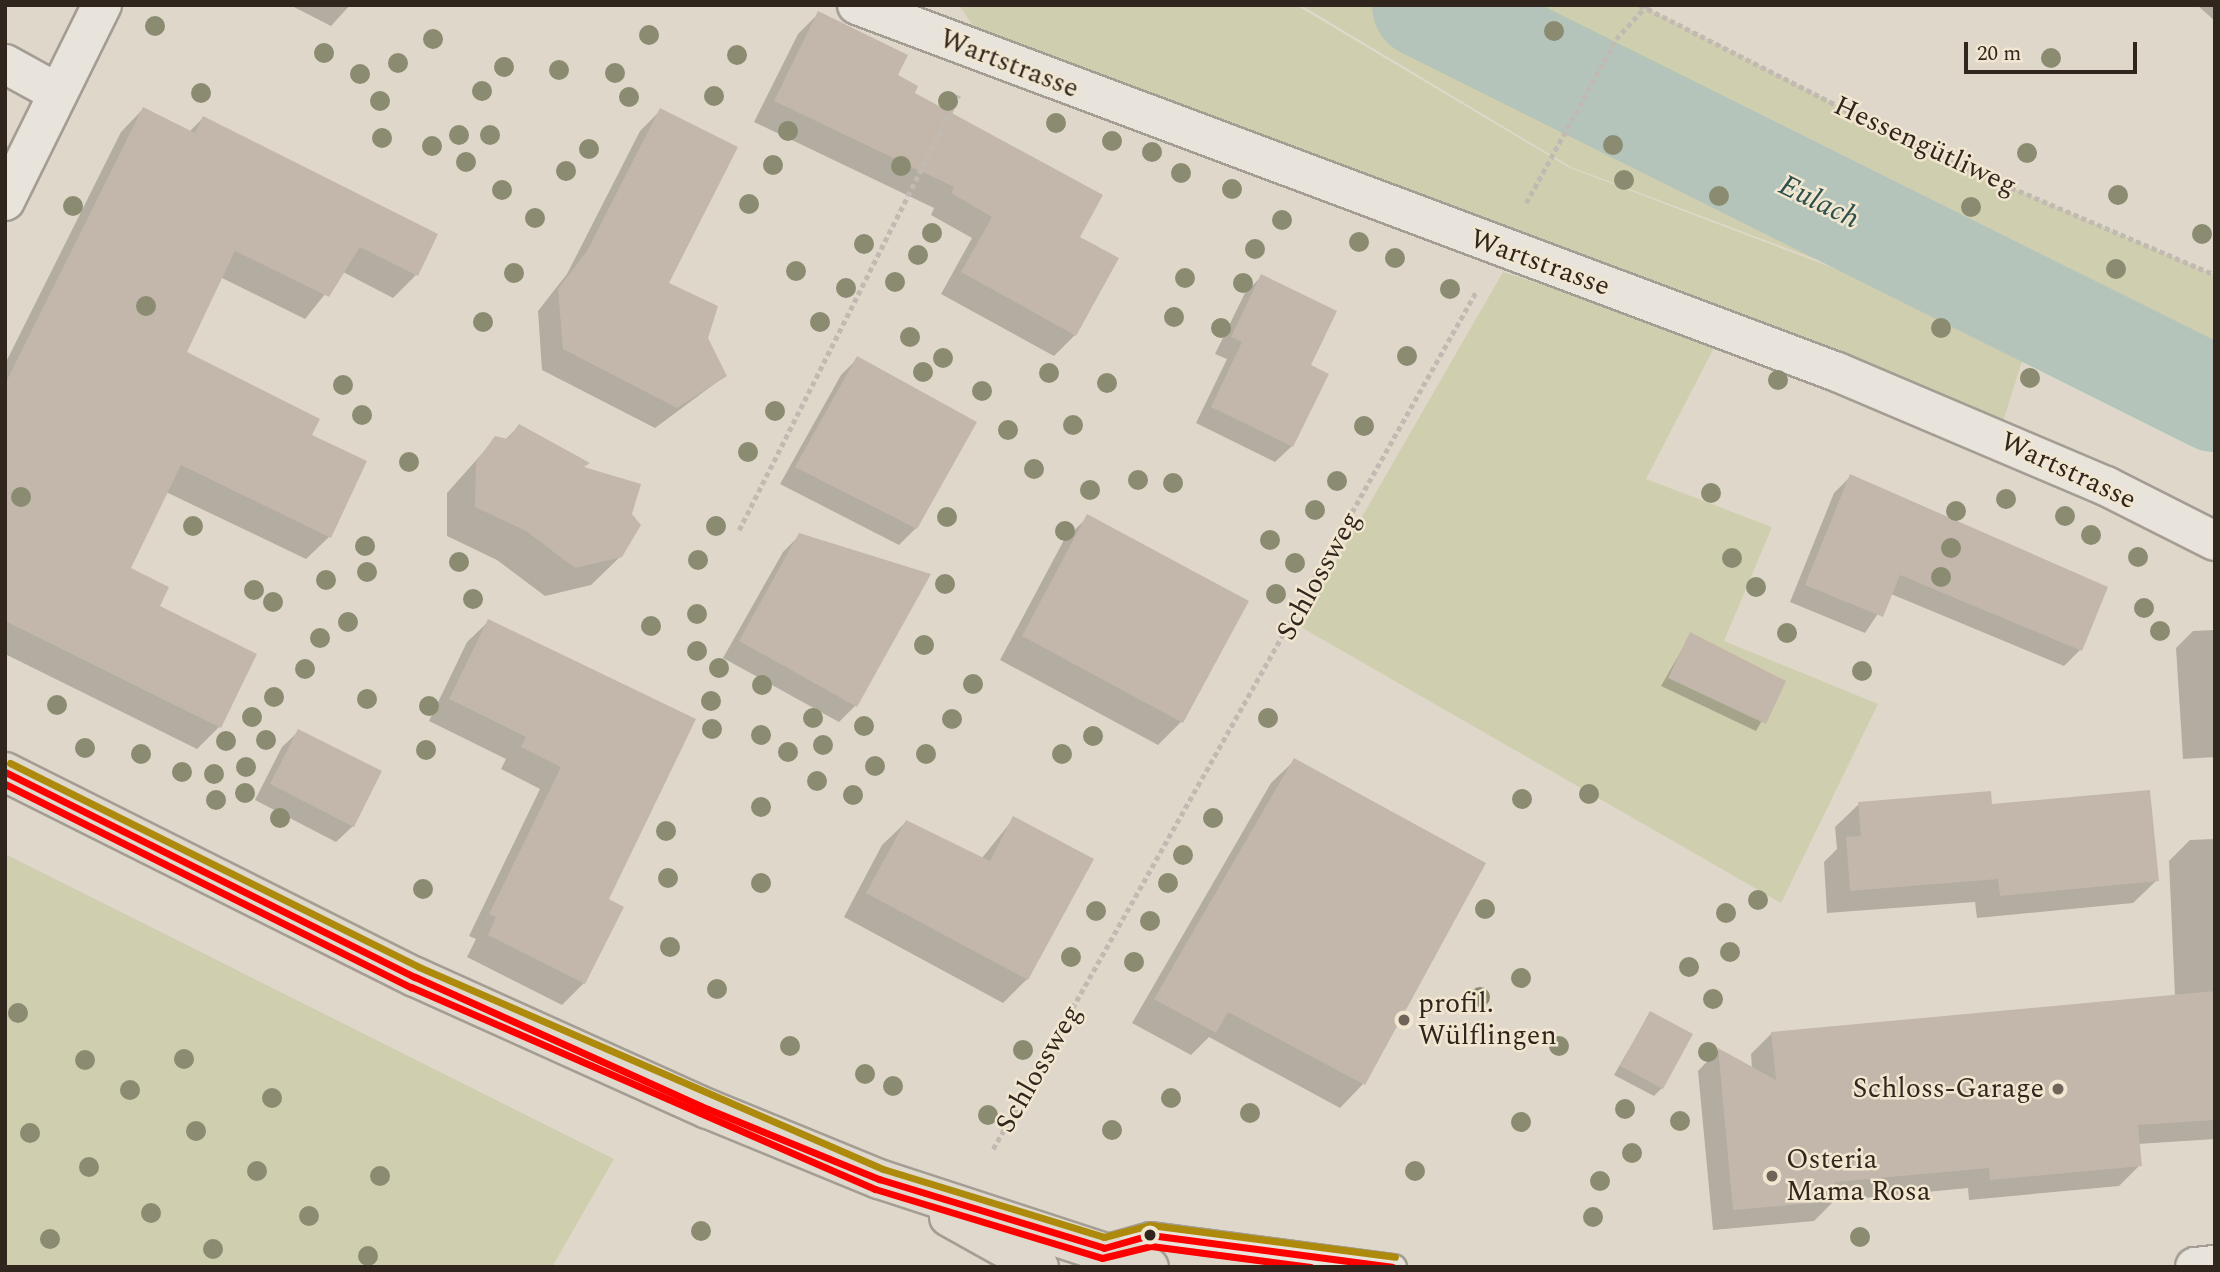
<!DOCTYPE html>
<html>
<head>
<meta charset="utf-8">
<style>
  body { margin:0 }
  #map { position:relative; width:2220px; height:1272px; overflow:hidden; background:#dfd8ca; font-family:Spectral,serif }
  div>[style] { position:absolute }
  .green>* { inset:0; background:#cfceae }
  .shadow>* { inset:0; background:#0003 }
  .river>* { height:105px; margin:-52.5px; padding:0 52.5px; transform-origin:52.5px; border-radius:52.5px; background:#b5c4ba }
  .building>* { inset:0; background:#c3b7ab }
  .path>* { height:4.5px; margin-top:-2.25px; transform-origin:0; background:repeating-linear-gradient(90deg,#c0bab2 0 5px,transparent 0 8.5px) }
  .roads { filter:drop-shadow(2px 0 #a49d94) drop-shadow(-2px 0 #a49d94) drop-shadow(0 2px #a49d94) drop-shadow(0 -2px #a49d94) }
  .service>* { height:24px; margin:-12px; padding:0 12px; transform-origin:12px; border-radius:12px; background:#e8e3db }
  .minor>* { height:38px; margin:-19px; padding:0 19px; transform-origin:19px; border-radius:19px; background:#e8e3db }
  .tertiary>* { height:38px; margin:-19px; padding:0 19px; transform-origin:19px; border-radius:19px; background:#e8e3db }
  .primary>* { height:38px; margin:-19px; padding:0 19px; transform-origin:19px; border-radius:19px; background:#dfd9cd }
  .bus-1>* { height:7px; margin:-3.5px; padding:0 3.5px; transform-origin:3.5px; border-radius:3.5px; background:#f00 }
  .bus-2>* { height:7px; margin:-3.5px; padding:0 3.5px; transform-origin:3.5px; border-radius:3.5px; background:#f00 }
  .bus-3>* { height:7px; margin:-3.5px; padding:0 3.5px; transform-origin:3.5px; border-radius:3.5px; background:#ad8a0c }
  .trees>* { width:20px; height:20px; margin:-10px; border-radius:50%; background:#8a8b70 }
  .dots>* { width:19px; height:19px; translate:-50% -50%; box-sizing:border-box; border:4px solid #f1e6d0; border-radius:50% }
  span { translate:-50% -50%; white-space:nowrap; text-align:center; line-height:1.15; -webkit-text-stroke:5px #f1e6d0; paint-order:stroke }
  .street-label { font-size:28px; color:#31261d }
  .poi-label { font-size:28px; color:#31261d }
  .left { translate:0 -50%; text-align:left }
  .right { translate:-100% -50%; text-align:right }
  .water-label { font-size:30px; color:#2e504c; font-style:italic }
  .frame { position:absolute; inset:0; border:7px solid #31261d; pointer-events:none }
  .scale { position:absolute; left:1964px; top:42px; width:173px; height:32px; box-sizing:border-box; border:4px solid #31261d; border-top:0; padding-left:9px; font-size:21px; line-height:24px; white-space:nowrap; color:#31261d; -webkit-text-stroke:5px #f1e6d0; paint-order:stroke }
</style>
</head>
<body>
<div id="map">
  <div class="green">
    <div style="clip-path:polygon(959px 5px,1296px 5px,1568px 167px,2028px 342px,2002px 425px,979px 35px)"></div>
    <div style="clip-path:polygon(1301px 5px,1645px 7px,1933px 154px,2215px 275px,2215px 371px,2065px 301px,2027px 339px,1571px 167px)"></div>
    <div style="clip-path:polygon(1503px 272px,1717px 342px,1646px 479px,1772px 527px,1724px 641px,1878px 704px,1781px 903px,1299px 626px)"></div>
    <div style="clip-path:polygon(5px 854px,614px 1159px,552px 1267px,5px 1267px)"></div>
  </div>
  <div class="shadow">
    <div style="clip-path:polygon(290px 5px,350px 5px,331px 26px)"></div>
    <div style="clip-path:polygon(2197px 5px,2215px 5px,2215px 21px)"></div>
    <div style="clip-path:polygon(819px 13px,1078px 238px,1117px 259px,1075px 335px,1054px 356px,941px 294px,972px 238px,931px 215px,934px 208px,754px 122px,798px 34px)"></div>
    <div style="clip-path:polygon(143px 109px,189px 132px,203px 118px,416px 275px,393px 298px,343px 272px,305px 319px,220px 277px,184px 353px,329px 537px,306px 559px,166px 492px,129px 569px,158px 607px,219px 727px,197px 749px,5px 654px,5px 364px,121px 132px)"></div>
    <div style="clip-path:polygon(661px 110px,666px 284px,725px 376px,655px 428px,542px 370px,538px 311px,567px 274px,640px 131px)"></div>
    <div style="clip-path:polygon(1261px 277px,1309px 366px,1292px 446px,1275px 462px,1196px 423px,1227px 359px,1215px 354px,1245px 293px)"></div>
    <div style="clip-path:polygon(858px 358px,916px 528px,899px 545px,780px 484px,841px 375px)"></div>
    <div style="clip-path:polygon(519px 426px,582px 468px,621px 556px,591px 585px,545px 596px,497px 560px,447px 536px,447px 493px,496px 438px,505px 440px)"></div>
    <div style="clip-path:polygon(1851px 476px,2080px 650px,2064px 666px,1891px 594px,1865px 633px,1790px 602px,1834px 493px)"></div>
    <div style="clip-path:polygon(1088px 517px,1181px 722px,1158px 745px,1000px 660px,1064px 540px)"></div>
    <div style="clip-path:polygon(800px 535px,855px 706px,839px 722px,723px 658px,783px 552px)"></div>
    <div style="clip-path:polygon(489px 621px,694px 719px,607px 900px,584px 983px,562px 1005px,467px 957px,476px 939px,469px 936px,540px 789px,501px 769px,506px 759px,429px 721px,467px 642px)"></div>
    <div style="clip-path:polygon(2215px 630px,2215px 757px,2183px 759px,2176px 648px,2193px 631px)"></div>
    <div style="clip-path:polygon(1691px 634px,1784px 682px,1756px 731px,1661px 686px)"></div>
    <div style="clip-path:polygon(299px 731px,353px 826px,336px 842px,255px 800px,282px 747px)"></div>
    <div style="clip-path:polygon(1295px 760px,1363px 1084px,1340px 1108px,1209px 1037px,1191px 1055px,1132px 1023px,1271px 783px)"></div>
    <div style="clip-path:polygon(1859px 804px,1990px 806px,2157px 880px,2133px 903px,1977px 918px,1975px 902px,1827px 913px,1824px 862px,1837px 849px,1835px 827px)"></div>
    <div style="clip-path:polygon(1014px 818px,1027px 979px,1003px 1003px,844px 917px,882px 845px,906px 822px,982px 858px)"></div>
    <div style="clip-path:polygon(2215px 839px,2215px 1139px,2138px 1144px,2140px 1165px,2119px 1186px,1969px 1200px,1968px 1188px,1834px 1201px,1814px 1221px,1713px 1230px,1698px 1071px,1718px 1050px,1752px 1069px,1751px 1054px,1772px 1033px,2175px 996px,2169px 861px,2190px 840px)"></div>
    <div style="clip-path:polygon(1650px 1013px,1662px 1088px,1654px 1096px,1614px 1075px)"></div>
  </div>
  <div class="river">
    <div style="left:1424px;top:5px;width:884px;rotate:26.48deg"></div>
  </div>
  <div class="building">
    <div style="clip-path:polygon(818px 11px,908px 55px,898px 75px,918px 86px,915px 93px,1103px 195px,1080px 237px,1119px 258px,1076px 336px,961px 272px,992px 217px,951px 193px,954px 187px,774px 101px)"></div>
    <div style="clip-path:polygon(143px 107px,195px 133px,203px 116px,438px 234px,418px 276px,360px 247px,329px 297px,235px 251px,187px 352px,320px 419px,312px 435px,367px 461px,331px 538px,181px 465px,131px 568px,169px 587px,160px 606px,257px 654px,221px 728px,5px 621px,5px 384px)"></div>
    <div style="clip-path:polygon(660px 108px,738px 147px,669px 283px,718px 306px,708px 338px,727px 376px,677px 408px,563px 349px,558px 289px,587px 251px)"></div>
    <div style="clip-path:polygon(1261px 274px,1337px 311px,1311px 365px,1329px 374px,1293px 447px,1211px 407px,1242px 342px,1231px 337px)"></div>
    <div style="clip-path:polygon(857px 356px,977px 422px,917px 529px,795px 467px)"></div>
    <div style="clip-path:polygon(519px 424px,590px 463px,584px 467px,641px 484px,632px 514px,641px 525px,622px 557px,575px 568px,526px 531px,475px 507px,476px 462px,495px 436px,508px 439px)"></div>
    <div style="clip-path:polygon(1850px 474px,2108px 587px,2082px 651px,1900px 575px,1883px 617px,1805px 585px)"></div>
    <div style="clip-path:polygon(1087px 514px,1249px 601px,1183px 723px,1022px 636px)"></div>
    <div style="clip-path:polygon(799px 533px,931px 574px,857px 707px,739px 641px)"></div>
    <div style="clip-path:polygon(488px 619px,696px 719px,609px 899px,624px 907px,585px 984px,488px 935px,496px 917px,489px 914px,561px 767px,521px 747px,526px 737px,449px 699px)"></div>
    <div style="clip-path:polygon(1690px 632px,1786px 681px,1766px 724px,1668px 678px)"></div>
    <div style="clip-path:polygon(298px 729px,382px 771px,354px 827px,270px 784px)"></div>
    <div style="clip-path:polygon(1294px 758px,1486px 863px,1365px 1085px,1228px 1012px,1216px 1033px,1154px 999px)"></div>
    <div style="clip-path:polygon(2150px 790px,2159px 881px,2000px 896px,1998px 879px,1850px 891px,1846px 837px,1861px 836px,1858px 802px,1991px 791px,1992px 804px)"></div>
    <div style="clip-path:polygon(1013px 816px,1094px 859px,1028px 980px,866px 893px,906px 820px,990px 861px)"></div>
    <div style="clip-path:polygon(2215px 991px,2215px 1120px,2138px 1125px,2142px 1166px,1990px 1180px,1989px 1168px,1835px 1182px,1836px 1201px,1733px 1210px,1718px 1048px,1776px 1080px,1771px 1032px)"></div>
    <div style="clip-path:polygon(1650px 1011px,1693px 1034px,1663px 1089px,1620px 1066px)"></div>
  </div>
  <div class="path">
    <div style="left:1640px;top:5px;width:329px;rotate:27deg"></div>
    <div style="left:1933px;top:154px;width:307px;rotate:23.2deg"></div>
    <div style="left:1526px;top:203px;width:187px;rotate:-61.2deg"></div>
    <div style="left:1616px;top:39px;width:46px;rotate:-47.6deg"></div>
    <div style="left:739px;top:530px;width:487px;rotate:-63.2deg"></div>
    <div style="left:993px;top:1149px;width:986px;rotate:-60.6deg"></div>
  </div>
  <div class="roads">
    <div class="service">
      <div style="left:1104px;top:1248px;width:48px;rotate:-15.8deg"></div>
      <div style="left:1150px;top:1235px;width:246px;rotate:7.5deg"></div>
    </div>
    <div class="minor">
      <div style="left:857px;top:5px;width:1046px;rotate:20.53deg"></div>
      <div style="left:1837px;top:372px;width:292px;rotate:23deg"></div>
      <div style="left:2106px;top:486px;width:122px;rotate:26.8deg"></div>
      <div style="left:5px;top:64px;width:60px;rotate:28.7deg"></div>
      <div style="left:5px;top:201px;width:219px;rotate:-63.7deg"></div>
    </div>
    <div class="tertiary">
      <div style="left:2195px;top:1267px;width:20px;rotate:-6deg"></div>
    </div>
    <div class="primary">
      <div style="left:5px;top:772px;width:458px;rotate:26.6deg"></div>
      <div style="left:415px;top:977px;width:321px;rotate:24.3deg"></div>
      <div style="left:708px;top:1109px;width:185px;rotate:22.3deg"></div>
      <div style="left:879px;top:1179px;width:284px;rotate:18.1deg"></div>
      <div style="left:949px;top:1217px;width:103px;rotate:29.1deg"></div>
    </div>
  </div>
  <div class="bus-1">
    <div style="left:5px;top:772px;width:458px;rotate:26.6deg"></div>
    <div style="left:415px;top:977px;width:321px;rotate:24.3deg"></div>
    <div style="left:708px;top:1109px;width:185px;rotate:22.3deg"></div>
    <div style="left:879px;top:1179px;width:235px;rotate:17deg"></div>
    <div style="left:1104px;top:1248px;width:48px;rotate:-15.8deg"></div>
    <div style="left:1150px;top:1235px;width:244px;rotate:7.5deg"></div>
  </div>
  <div class="bus-2">
    <div style="left:5px;top:784px;width:454px;rotate:26.6deg"></div>
    <div style="left:411px;top:987px;width:506px;rotate:23.53deg"></div>
    <div style="left:875px;top:1189px;width:237px;rotate:16.9deg"></div>
    <div style="left:1102px;top:1258px;width:50px;rotate:-13.8deg"></div>
    <div style="left:1151px;top:1246px;width:161px;rotate:7.5deg"></div>
  </div>
  <div class="bus-3">
    <div style="left:10px;top:763px;width:457px;rotate:26.5deg"></div>
    <div style="left:419px;top:967px;width:506px;rotate:23.53deg"></div>
    <div style="left:883px;top:1169px;width:231px;rotate:17.1deg"></div>
    <div style="left:1104px;top:1237px;width:48px;rotate:-14.6deg"></div>
    <div style="left:1150px;top:1225px;width:247px;rotate:7.4deg"></div>
  </div>
  <div class="trees">
    <div style="left:155px;top:26px"></div>
    <div style="left:1554px;top:31px"></div>
    <div style="left:649px;top:35px"></div>
    <div style="left:433px;top:39px"></div>
    <div style="left:324px;top:53px"></div>
    <div style="left:737px;top:55px"></div>
    <div style="left:2051px;top:58px"></div>
    <div style="left:398px;top:63px"></div>
    <div style="left:504px;top:67px"></div>
    <div style="left:559px;top:70px"></div>
    <div style="left:615px;top:73px"></div>
    <div style="left:360px;top:74px"></div>
    <div style="left:482px;top:91px"></div>
    <div style="left:201px;top:93px"></div>
    <div style="left:714px;top:96px"></div>
    <div style="left:629px;top:97px"></div>
    <div style="left:380px;top:101px"></div>
    <div style="left:948px;top:101px"></div>
    <div style="left:1056px;top:123px"></div>
    <div style="left:788px;top:131px"></div>
    <div style="left:459px;top:135px"></div>
    <div style="left:490px;top:135px"></div>
    <div style="left:382px;top:138px"></div>
    <div style="left:1112px;top:141px"></div>
    <div style="left:1613px;top:145px"></div>
    <div style="left:432px;top:146px"></div>
    <div style="left:589px;top:149px"></div>
    <div style="left:1152px;top:152px"></div>
    <div style="left:2027px;top:153px"></div>
    <div style="left:466px;top:162px"></div>
    <div style="left:773px;top:165px"></div>
    <div style="left:901px;top:166px"></div>
    <div style="left:566px;top:171px"></div>
    <div style="left:1181px;top:173px"></div>
    <div style="left:1624px;top:180px"></div>
    <div style="left:1232px;top:189px"></div>
    <div style="left:502px;top:190px"></div>
    <div style="left:2118px;top:195px"></div>
    <div style="left:1719px;top:196px"></div>
    <div style="left:749px;top:204px"></div>
    <div style="left:73px;top:206px"></div>
    <div style="left:1971px;top:207px"></div>
    <div style="left:535px;top:218px"></div>
    <div style="left:1282px;top:220px"></div>
    <div style="left:932px;top:233px"></div>
    <div style="left:2202px;top:234px"></div>
    <div style="left:1359px;top:242px"></div>
    <div style="left:864px;top:244px"></div>
    <div style="left:1255px;top:249px"></div>
    <div style="left:918px;top:255px"></div>
    <div style="left:1395px;top:258px"></div>
    <div style="left:2116px;top:269px"></div>
    <div style="left:796px;top:271px"></div>
    <div style="left:514px;top:273px"></div>
    <div style="left:1185px;top:278px"></div>
    <div style="left:895px;top:282px"></div>
    <div style="left:1243px;top:283px"></div>
    <div style="left:846px;top:288px"></div>
    <div style="left:1450px;top:289px"></div>
    <div style="left:146px;top:306px"></div>
    <div style="left:1174px;top:317px"></div>
    <div style="left:483px;top:322px"></div>
    <div style="left:820px;top:322px"></div>
    <div style="left:1221px;top:328px"></div>
    <div style="left:1941px;top:328px"></div>
    <div style="left:910px;top:337px"></div>
    <div style="left:1407px;top:356px"></div>
    <div style="left:943px;top:358px"></div>
    <div style="left:923px;top:372px"></div>
    <div style="left:1049px;top:373px"></div>
    <div style="left:2030px;top:378px"></div>
    <div style="left:1778px;top:380px"></div>
    <div style="left:1107px;top:383px"></div>
    <div style="left:343px;top:385px"></div>
    <div style="left:982px;top:391px"></div>
    <div style="left:775px;top:411px"></div>
    <div style="left:362px;top:415px"></div>
    <div style="left:1073px;top:425px"></div>
    <div style="left:1364px;top:426px"></div>
    <div style="left:1008px;top:430px"></div>
    <div style="left:748px;top:452px"></div>
    <div style="left:409px;top:462px"></div>
    <div style="left:1034px;top:469px"></div>
    <div style="left:1138px;top:480px"></div>
    <div style="left:1337px;top:481px"></div>
    <div style="left:1173px;top:483px"></div>
    <div style="left:1090px;top:490px"></div>
    <div style="left:1711px;top:493px"></div>
    <div style="left:21px;top:497px"></div>
    <div style="left:2006px;top:499px"></div>
    <div style="left:1315px;top:510px"></div>
    <div style="left:1956px;top:511px"></div>
    <div style="left:2065px;top:516px"></div>
    <div style="left:947px;top:517px"></div>
    <div style="left:193px;top:526px"></div>
    <div style="left:716px;top:526px"></div>
    <div style="left:1065px;top:531px"></div>
    <div style="left:2091px;top:535px"></div>
    <div style="left:1270px;top:540px"></div>
    <div style="left:365px;top:546px"></div>
    <div style="left:1951px;top:548px"></div>
    <div style="left:2138px;top:557px"></div>
    <div style="left:1732px;top:558px"></div>
    <div style="left:698px;top:560px"></div>
    <div style="left:459px;top:562px"></div>
    <div style="left:1295px;top:563px"></div>
    <div style="left:367px;top:572px"></div>
    <div style="left:1941px;top:577px"></div>
    <div style="left:326px;top:580px"></div>
    <div style="left:945px;top:584px"></div>
    <div style="left:1756px;top:587px"></div>
    <div style="left:254px;top:590px"></div>
    <div style="left:1276px;top:594px"></div>
    <div style="left:473px;top:599px"></div>
    <div style="left:273px;top:602px"></div>
    <div style="left:2144px;top:608px"></div>
    <div style="left:697px;top:614px"></div>
    <div style="left:348px;top:622px"></div>
    <div style="left:651px;top:626px"></div>
    <div style="left:2160px;top:631px"></div>
    <div style="left:1787px;top:633px"></div>
    <div style="left:320px;top:638px"></div>
    <div style="left:924px;top:645px"></div>
    <div style="left:697px;top:651px"></div>
    <div style="left:719px;top:668px"></div>
    <div style="left:305px;top:669px"></div>
    <div style="left:1862px;top:671px"></div>
    <div style="left:973px;top:684px"></div>
    <div style="left:762px;top:685px"></div>
    <div style="left:274px;top:697px"></div>
    <div style="left:367px;top:699px"></div>
    <div style="left:711px;top:701px"></div>
    <div style="left:57px;top:705px"></div>
    <div style="left:429px;top:706px"></div>
    <div style="left:252px;top:717px"></div>
    <div style="left:813px;top:718px"></div>
    <div style="left:1268px;top:718px"></div>
    <div style="left:952px;top:719px"></div>
    <div style="left:864px;top:726px"></div>
    <div style="left:712px;top:729px"></div>
    <div style="left:761px;top:735px"></div>
    <div style="left:1093px;top:736px"></div>
    <div style="left:266px;top:740px"></div>
    <div style="left:226px;top:741px"></div>
    <div style="left:823px;top:745px"></div>
    <div style="left:85px;top:748px"></div>
    <div style="left:426px;top:750px"></div>
    <div style="left:788px;top:752px"></div>
    <div style="left:141px;top:754px"></div>
    <div style="left:926px;top:754px"></div>
    <div style="left:1062px;top:754px"></div>
    <div style="left:875px;top:766px"></div>
    <div style="left:246px;top:767px"></div>
    <div style="left:182px;top:772px"></div>
    <div style="left:214px;top:774px"></div>
    <div style="left:817px;top:781px"></div>
    <div style="left:245px;top:793px"></div>
    <div style="left:1589px;top:794px"></div>
    <div style="left:853px;top:795px"></div>
    <div style="left:1522px;top:799px"></div>
    <div style="left:216px;top:800px"></div>
    <div style="left:761px;top:807px"></div>
    <div style="left:280px;top:818px"></div>
    <div style="left:1213px;top:818px"></div>
    <div style="left:666px;top:831px"></div>
    <div style="left:1183px;top:855px"></div>
    <div style="left:668px;top:878px"></div>
    <div style="left:761px;top:883px"></div>
    <div style="left:1168px;top:883px"></div>
    <div style="left:423px;top:889px"></div>
    <div style="left:1758px;top:900px"></div>
    <div style="left:1485px;top:909px"></div>
    <div style="left:1096px;top:911px"></div>
    <div style="left:1726px;top:913px"></div>
    <div style="left:1150px;top:921px"></div>
    <div style="left:670px;top:947px"></div>
    <div style="left:1730px;top:952px"></div>
    <div style="left:1071px;top:957px"></div>
    <div style="left:1134px;top:962px"></div>
    <div style="left:1689px;top:967px"></div>
    <div style="left:1521px;top:978px"></div>
    <div style="left:717px;top:989px"></div>
    <div style="left:1480px;top:997px"></div>
    <div style="left:1713px;top:999px"></div>
    <div style="left:18px;top:1013px"></div>
    <div style="left:790px;top:1046px"></div>
    <div style="left:1559px;top:1046px"></div>
    <div style="left:1023px;top:1050px"></div>
    <div style="left:1708px;top:1052px"></div>
    <div style="left:184px;top:1059px"></div>
    <div style="left:85px;top:1060px"></div>
    <div style="left:865px;top:1074px"></div>
    <div style="left:893px;top:1086px"></div>
    <div style="left:130px;top:1090px"></div>
    <div style="left:272px;top:1098px"></div>
    <div style="left:1171px;top:1098px"></div>
    <div style="left:1625px;top:1109px"></div>
    <div style="left:1250px;top:1113px"></div>
    <div style="left:988px;top:1115px"></div>
    <div style="left:1680px;top:1121px"></div>
    <div style="left:1521px;top:1122px"></div>
    <div style="left:1112px;top:1130px"></div>
    <div style="left:196px;top:1131px"></div>
    <div style="left:30px;top:1133px"></div>
    <div style="left:1632px;top:1153px"></div>
    <div style="left:89px;top:1167px"></div>
    <div style="left:257px;top:1171px"></div>
    <div style="left:1415px;top:1171px"></div>
    <div style="left:380px;top:1176px"></div>
    <div style="left:1600px;top:1181px"></div>
    <div style="left:151px;top:1213px"></div>
    <div style="left:309px;top:1216px"></div>
    <div style="left:1593px;top:1217px"></div>
    <div style="left:701px;top:1231px"></div>
    <div style="left:1860px;top:1237px"></div>
    <div style="left:50px;top:1239px"></div>
    <div style="left:213px;top:1249px"></div>
    <div style="left:368px;top:1256px"></div>
  </div>
  <div class="dots">
    <div style="left:1404px;top:1020px;background:#6e645a"></div>
    <div style="left:2058px;top:1089px;background:#6e645a"></div>
    <div style="left:1772px;top:1176px;background:#6e645a"></div>
    <div style="left:1150px;top:1235px;background:#31261d"></div>
  </div>
  <div class="street-label">
    <span style="left:1009px;top:64px;rotate:21deg">Wartstrasse</span>
    <span style="left:1925px;top:146px;rotate:25deg">Hessengütliweg</span>
    <span style="left:1540px;top:263px;rotate:20deg">Wartstrasse</span>
    <span style="left:2068px;top:471px;rotate:25deg">Wartstrasse</span>
    <span style="left:1319px;top:576px;rotate:-61deg">Schlossweg</span>
    <span style="left:1039px;top:1069px;rotate:-60deg">Schlossweg</span>
  </div>
  <div class="poi-label">
    <span class="left" style="left:1418px;top:1020px">profil.<br>Wülflingen</span>
    <span class="right" style="left:2044px;top:1089px">Schloss-Garage</span>
    <span class="left" style="left:1786px;top:1176px">Osteria<br>Mama Rosa</span>
  </div>
  <div class="water-label">
    <span style="left:1819px;top:202px;rotate:26deg">Eulach</span>
  </div>
  <div class="frame"></div>
  <div class="scale">20 m</div>
</div>
</body>
</html>
